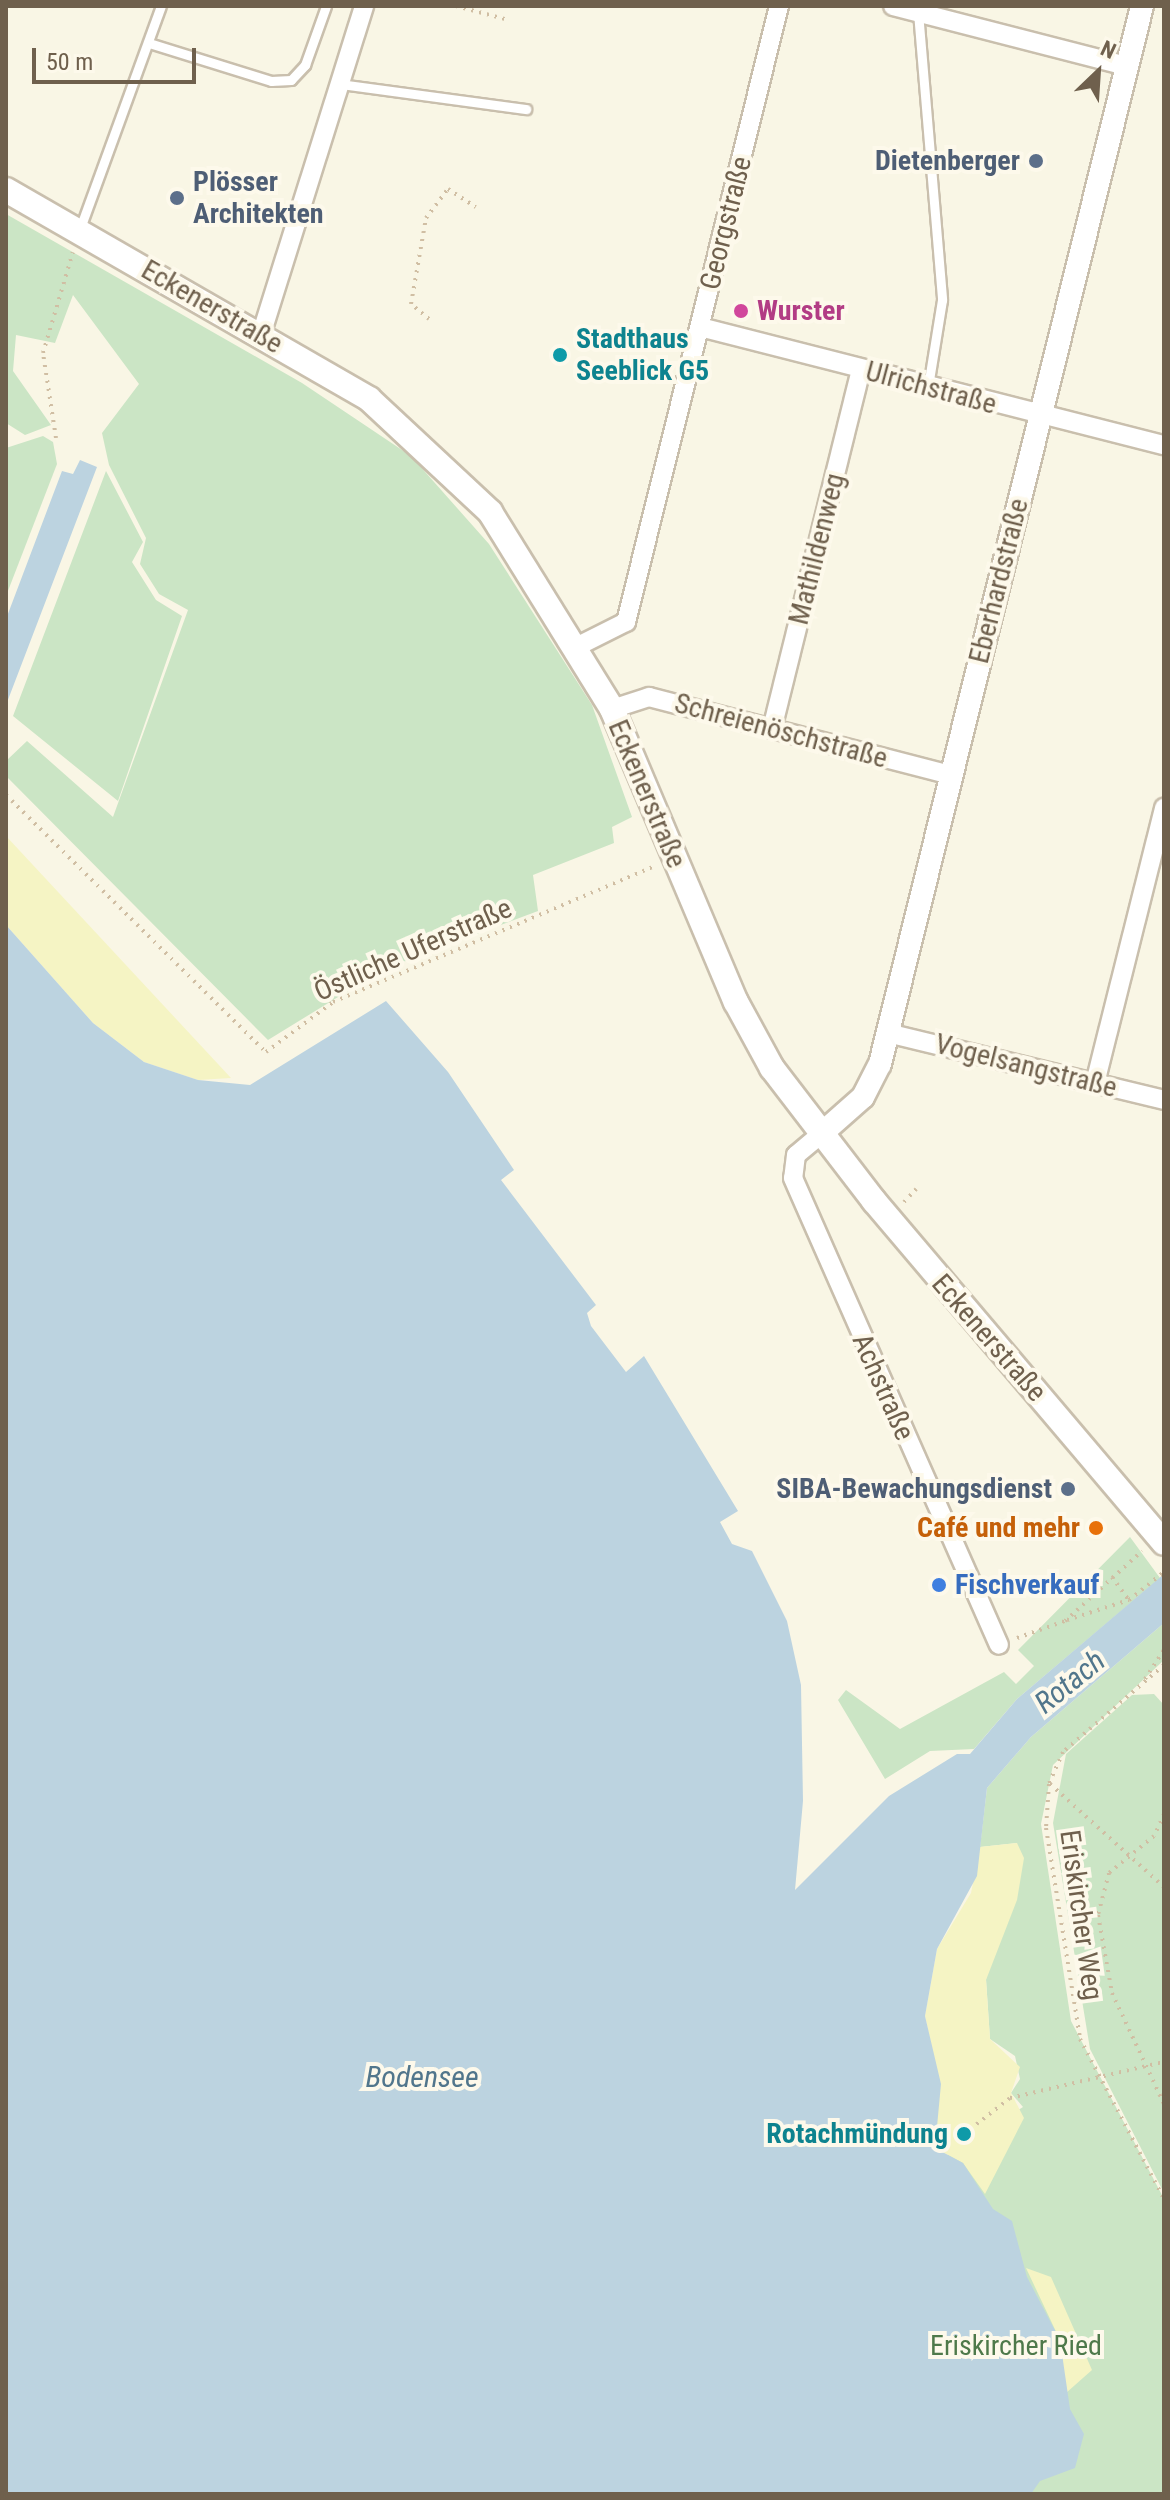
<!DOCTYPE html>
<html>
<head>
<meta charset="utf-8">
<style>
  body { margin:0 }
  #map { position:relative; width:1170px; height:2500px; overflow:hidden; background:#f9f6e5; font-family:"Roboto Condensed",sans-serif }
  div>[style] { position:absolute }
  .green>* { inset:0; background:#cbe5c5 }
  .sand>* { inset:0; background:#f5f4c4 }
  .water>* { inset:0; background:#bcd3e0 }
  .path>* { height:4px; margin-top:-2px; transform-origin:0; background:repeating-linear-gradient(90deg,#d0bea3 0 2px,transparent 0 8px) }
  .roads { filter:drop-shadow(2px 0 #c9bfad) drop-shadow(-2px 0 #c9bfad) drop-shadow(0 2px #c9bfad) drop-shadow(0 -2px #c9bfad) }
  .service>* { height:9px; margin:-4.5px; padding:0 4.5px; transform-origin:4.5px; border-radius:4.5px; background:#fff }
  .minor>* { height:18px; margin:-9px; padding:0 9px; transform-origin:9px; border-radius:9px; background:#fff }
  .tertiary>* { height:22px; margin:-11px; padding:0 11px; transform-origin:11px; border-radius:11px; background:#fff }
  .secondary>* { height:24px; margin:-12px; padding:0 12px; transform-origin:12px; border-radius:12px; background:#fff }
  .dots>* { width:22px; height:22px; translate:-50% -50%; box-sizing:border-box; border:4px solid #fdf9eb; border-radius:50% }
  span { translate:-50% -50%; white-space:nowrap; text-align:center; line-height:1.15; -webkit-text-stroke:8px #fdf9eb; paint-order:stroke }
  .service-label { font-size:28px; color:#4e5e75; font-weight:700 }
  .right { translate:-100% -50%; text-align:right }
  .left { translate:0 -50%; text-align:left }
  .street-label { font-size:28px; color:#6f604d }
  .hotel-label { font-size:28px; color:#b23c85; font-weight:700 }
  .culture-label { font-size:28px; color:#0d838f; font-weight:700 }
  .food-label { font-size:28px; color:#c56008; font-weight:700 }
  .shop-label { font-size:28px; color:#366cbe; font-weight:700 }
  .park-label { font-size:28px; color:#4e794a }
  .water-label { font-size:30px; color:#51768c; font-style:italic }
  .frame { position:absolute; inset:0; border:8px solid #6f604d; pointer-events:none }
  .north { position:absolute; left:1058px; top:32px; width:80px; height:80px; -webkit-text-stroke:6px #fdf9eb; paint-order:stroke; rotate:25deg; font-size:22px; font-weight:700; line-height:32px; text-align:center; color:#6f604d }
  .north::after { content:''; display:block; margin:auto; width:28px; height:36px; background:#6f604d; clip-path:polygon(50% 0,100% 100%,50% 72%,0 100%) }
  .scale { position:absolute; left:32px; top:48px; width:164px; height:36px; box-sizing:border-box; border:4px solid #6f604d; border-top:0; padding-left:10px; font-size:24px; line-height:28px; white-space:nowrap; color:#6f604d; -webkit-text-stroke:6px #fdf9eb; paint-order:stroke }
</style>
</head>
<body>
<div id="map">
  <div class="green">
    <div style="clip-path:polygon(6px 214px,302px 383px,411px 456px,489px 544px,592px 705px,632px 817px,612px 827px,614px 843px,533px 875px,538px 911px,382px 970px,268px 1040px,6px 776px,6px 761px,27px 741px,113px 817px,188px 610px,159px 594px,140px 564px,146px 538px,109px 465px,102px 433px,139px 384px,73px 295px,55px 343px,16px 335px,13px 371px,51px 425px,25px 435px,6px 423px)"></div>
    <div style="clip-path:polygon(43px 436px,53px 442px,57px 464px,6px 596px,6px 448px)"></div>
    <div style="clip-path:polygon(106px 471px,143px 542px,132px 562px,156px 600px,182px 616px,118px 801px,13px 716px)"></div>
    <div style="clip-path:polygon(1130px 1537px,1160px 1578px,1017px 1699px,974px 1749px,930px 1751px,885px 1779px,838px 1700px,846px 1690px,900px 1729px,1004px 1672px,1016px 1684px,1034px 1666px,1018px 1650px)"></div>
    <div style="clip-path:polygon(1164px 1623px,1164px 1660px,1053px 1765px,1041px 1824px,1071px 2021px,1164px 2199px,1164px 2494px,414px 2494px,1023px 2107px,1011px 2093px,1020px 2079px,1015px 2056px,990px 2039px,986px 1979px,1017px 1843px,980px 1847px,987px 1788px,1031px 1737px)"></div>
    <div style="clip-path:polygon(1154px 1694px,1164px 1705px,1164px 2193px,1090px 2049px,1053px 1823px,1066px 1754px,1132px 1695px)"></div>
  </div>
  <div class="sand">
    <div style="clip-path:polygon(6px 836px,231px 1078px,198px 1080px,144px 1062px,93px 1023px,6px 925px)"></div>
    <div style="clip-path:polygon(1017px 1843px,1024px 1858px,1017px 1900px,986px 1980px,990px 2039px,1020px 2067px,1011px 2093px,1024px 2118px,985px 2194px,963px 2163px,935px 2148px,937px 2071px,925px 2016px,937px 1949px,971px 1893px,980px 1847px)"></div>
    <div style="clip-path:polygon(1026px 2268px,1051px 2277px,1092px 2370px,1066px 2393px,1060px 2340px)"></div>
  </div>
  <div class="water">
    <div style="clip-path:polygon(80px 460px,97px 467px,6px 705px,6px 619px,62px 471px,73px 474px)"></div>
    <div style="clip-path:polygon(6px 925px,93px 1023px,144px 1062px,198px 1080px,250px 1085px,386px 1001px,448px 1072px,514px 1170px,501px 1180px,596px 1305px,587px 1313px,591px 1326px,626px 1372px,644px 1356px,738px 1511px,720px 1522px,732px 1544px,752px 1551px,787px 1621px,801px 1685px,803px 1801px,795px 1890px,889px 1796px,957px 1754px,970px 1754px,1017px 1699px,1164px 1574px,1164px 1623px,1031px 1737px,987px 1788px,977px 1876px,937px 1949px,925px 2016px,941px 2084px,935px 2148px,963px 2163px,993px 2209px,1012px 2221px,1027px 2277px,1060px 2340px,1070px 2409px,1084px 2434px,1075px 2468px,1040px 2481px,1031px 2494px,6px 2494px)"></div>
  </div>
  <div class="path">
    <div style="left:456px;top:6px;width:51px;rotate:14.9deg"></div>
    <div style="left:429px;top:319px;width:23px;rotate:-140deg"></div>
    <div style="left:411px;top:304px;width:87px;rotate:-80.1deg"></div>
    <div style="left:426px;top:218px;width:36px;rotate:-53deg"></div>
    <div style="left:448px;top:189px;width:33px;rotate:33deg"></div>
    <div style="left:56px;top:438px;width:86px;rotate:-98.7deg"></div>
    <div style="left:43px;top:353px;width:105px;rotate:-73.5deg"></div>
    <div style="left:6px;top:795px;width:366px;rotate:44.7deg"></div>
    <div style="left:266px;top:1052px;width:84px;rotate:-36.7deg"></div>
    <div style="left:333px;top:1002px;width:347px;rotate:-22.9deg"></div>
    <div style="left:904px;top:1202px;width:18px;rotate:-47deg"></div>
    <div style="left:1112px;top:1577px;width:29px;rotate:54deg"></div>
    <div style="left:1067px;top:1620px;width:65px;rotate:-17.9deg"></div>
    <div style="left:1129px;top:1600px;width:45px;rotate:-38.7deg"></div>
    <div style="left:1017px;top:1638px;width:51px;rotate:-19.5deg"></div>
    <div style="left:1065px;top:1621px;width:104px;rotate:-42.3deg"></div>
    <div style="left:1164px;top:1665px;width:133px;rotate:139.3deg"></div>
    <div style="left:1063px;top:1752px;width:35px;rotate:114deg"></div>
    <div style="left:1049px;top:1784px;width:44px;rotate:93.9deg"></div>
    <div style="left:1046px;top:1828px;width:214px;rotate:80.8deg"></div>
    <div style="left:1080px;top:2039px;width:181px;rotate:62.3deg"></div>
    <div style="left:1145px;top:1679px;width:35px;rotate:-57deg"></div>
    <div style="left:1050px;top:1784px;width:154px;rotate:42.1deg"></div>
    <div style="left:1164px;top:1814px;width:24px;rotate:114deg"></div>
    <div style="left:1154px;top:1836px;width:58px;rotate:140.6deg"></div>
    <div style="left:1109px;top:1873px;width:43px;rotate:104.7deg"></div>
    <div style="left:1098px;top:1915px;width:79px;rotate:79.8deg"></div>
    <div style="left:1112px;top:1993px;width:123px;rotate:64.9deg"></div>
    <div style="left:1164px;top:1849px;width:5px;rotate:90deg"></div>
    <div style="left:964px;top:2134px;width:58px;rotate:-38deg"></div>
    <div style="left:1010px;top:2098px;width:158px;rotate:-13.2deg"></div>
  </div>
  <div class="roads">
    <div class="service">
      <div style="left:918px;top:12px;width:289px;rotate:85.2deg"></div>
      <div style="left:942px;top:300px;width:87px;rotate:99.2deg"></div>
      <div style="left:149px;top:43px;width:128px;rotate:17.3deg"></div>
      <div style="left:271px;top:81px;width:20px;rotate:-3deg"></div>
      <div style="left:291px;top:80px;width:21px;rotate:-47deg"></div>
      <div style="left:305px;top:65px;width:63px;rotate:-70.4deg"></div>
      <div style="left:340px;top:84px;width:188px;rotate:7.7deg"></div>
      <div style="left:79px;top:231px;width:239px;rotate:-70deg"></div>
    </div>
    <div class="minor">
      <div style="left:893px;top:6px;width:242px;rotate:14.4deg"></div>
      <div style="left:700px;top:327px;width:479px;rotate:14.3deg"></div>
      <div style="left:261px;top:335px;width:345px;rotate:-72.6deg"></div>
      <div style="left:578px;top:646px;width:54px;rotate:-26.6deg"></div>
      <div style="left:626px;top:622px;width:635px;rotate:-76.05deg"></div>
      <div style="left:612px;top:709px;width:39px;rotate:-18deg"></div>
      <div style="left:649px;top:697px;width:312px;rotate:14.5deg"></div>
      <div style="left:772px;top:729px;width:370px;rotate:-76.1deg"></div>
      <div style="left:888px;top:1033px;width:284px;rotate:13.6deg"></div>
      <div style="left:1095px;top:1083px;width:284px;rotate:-75.9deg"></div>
      <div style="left:820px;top:1135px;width:31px;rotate:140deg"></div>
      <div style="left:796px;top:1155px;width:23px;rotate:97deg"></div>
      <div style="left:793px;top:1178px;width:510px;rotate:66.2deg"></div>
    </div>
    <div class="tertiary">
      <div style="left:820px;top:1135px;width:57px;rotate:-41.5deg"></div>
      <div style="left:863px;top:1097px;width:37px;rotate:-63deg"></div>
      <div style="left:880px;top:1064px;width:1090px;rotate:-76.09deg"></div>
    </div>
    <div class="secondary">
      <div style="left:6px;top:190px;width:419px;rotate:29.9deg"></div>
      <div style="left:369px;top:399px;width:166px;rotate:43deg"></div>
      <div style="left:490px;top:512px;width:232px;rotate:58.2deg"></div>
      <div style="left:612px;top:709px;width:318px;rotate:67.1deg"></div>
      <div style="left:736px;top:1002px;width:75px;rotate:61.4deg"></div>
      <div style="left:772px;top:1068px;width:168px;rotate:52.5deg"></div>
      <div style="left:874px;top:1201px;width:448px;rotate:49.7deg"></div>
    </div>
  </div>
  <div class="dots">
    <div style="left:1036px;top:161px;background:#5c6f8a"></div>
    <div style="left:177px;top:198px;background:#5c6f8a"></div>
    <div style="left:741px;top:311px;background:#d1479c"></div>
    <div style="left:560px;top:355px;background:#0f9aa8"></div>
    <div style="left:1068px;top:1489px;background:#5c6f8a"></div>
    <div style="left:1096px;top:1528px;background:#e8710a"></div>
    <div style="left:939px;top:1585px;background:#3f7fe0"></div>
    <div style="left:964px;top:2134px;background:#0f9aa8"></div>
  </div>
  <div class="service-label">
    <span class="right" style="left:1020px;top:161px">Dietenberger</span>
    <span class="left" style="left:193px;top:198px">Plösser<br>Architekten</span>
    <span class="right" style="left:1052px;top:1489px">SIBA-Bewachungsdienst</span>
  </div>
  <div class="street-label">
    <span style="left:726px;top:223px;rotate:-76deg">Georgstraße</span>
    <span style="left:212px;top:307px;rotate:30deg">Eckenerstraße</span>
    <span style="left:931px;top:388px;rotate:15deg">Ulrichstraße</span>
    <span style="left:817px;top:549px;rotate:-76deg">Mathildenweg</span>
    <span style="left:999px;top:581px;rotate:-76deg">Eberhardstraße</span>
    <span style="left:781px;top:731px;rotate:15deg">Schreienöschstraße</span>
    <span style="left:647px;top:794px;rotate:67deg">Eckenerstraße</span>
    <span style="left:413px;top:950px;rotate:-24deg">Östliche Uferstraße</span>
    <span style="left:1026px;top:1066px;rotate:14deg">Vogelsangstraße</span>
    <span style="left:989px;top:1338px;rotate:49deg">Eckenerstraße</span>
    <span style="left:883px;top:1387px;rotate:66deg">Achstraße</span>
    <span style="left:1081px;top:1915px;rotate:82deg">Eriskircher Weg</span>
  </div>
  <div class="hotel-label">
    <span class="left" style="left:757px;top:311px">Wurster</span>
  </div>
  <div class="culture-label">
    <span class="left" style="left:576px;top:355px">Stadthaus<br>Seeblick G5</span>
    <span class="right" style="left:948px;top:2134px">Rotachmündung</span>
  </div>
  <div class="food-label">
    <span class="right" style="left:1080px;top:1528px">Café und mehr</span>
  </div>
  <div class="shop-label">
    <span class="left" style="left:955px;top:1585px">Fischverkauf</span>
  </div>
  <div class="park-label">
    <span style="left:1016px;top:2346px">Eriskircher Ried</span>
  </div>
  <div class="water-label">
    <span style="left:1070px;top:1682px;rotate:-39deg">Rotach</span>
    <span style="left:422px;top:2077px">Bodensee</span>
  </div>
  <div class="frame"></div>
  <div class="north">N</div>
  <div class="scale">50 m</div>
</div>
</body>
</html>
